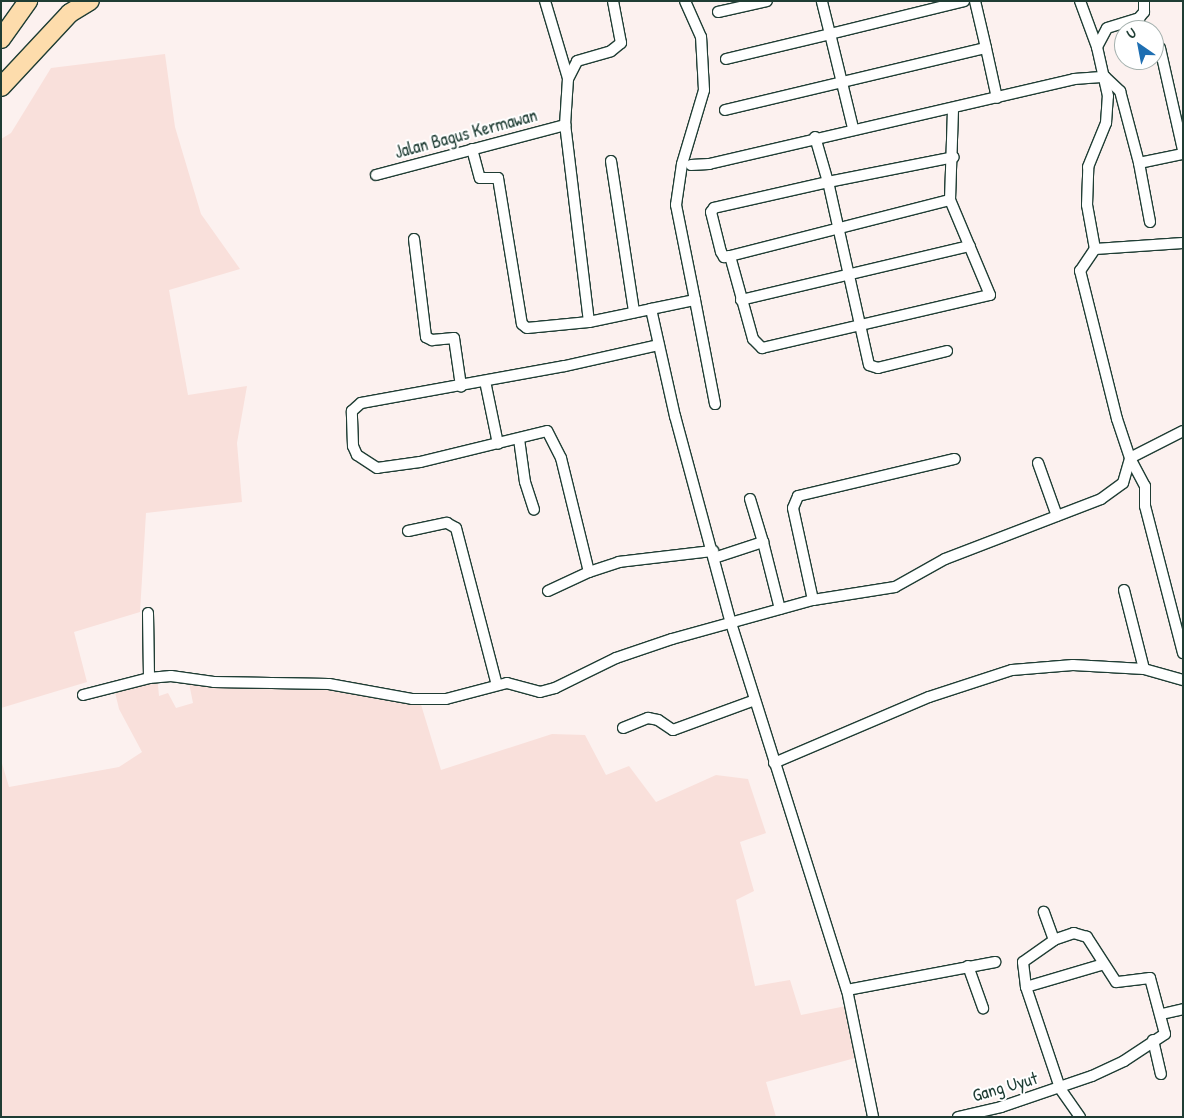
<!DOCTYPE html>
<html>
<head>
<meta charset="utf-8">
<style>
  body { margin:0 }
  #map { position:relative; width:1184px; height:1118px; overflow:hidden; background:#fcf1ef; font-family:"Patrick Hand",sans-serif }
  div>[style] { position:absolute }
  .built>* { inset:0; background:#f9e0db }
  .roads { filter:drop-shadow(1px 0 #1f3d34) drop-shadow(-1px 0 #1f3d34) drop-shadow(0 1px #1f3d34) drop-shadow(0 -1px #1f3d34) }
  .minor>* { height:10px; margin:-5px; padding:0 5px; transform-origin:5px; border-radius:5px; background:#fff }
  .motorway>* { height:18px; margin:-9px; padding:0 9px; transform-origin:9px; border-radius:9px; background:#fddcac }
  span { translate:-50% -50%; white-space:nowrap; text-align:center; line-height:1.15; -webkit-text-stroke:4px #fff; paint-order:stroke }
  .street-label { font-size:18px; color:#1f3d34 }
  .frame { position:absolute; inset:0; border:2px solid #1f3d34; pointer-events:none }
  .north { position:absolute; left:1114px; top:20px; width:50px; height:50px; box-sizing:border-box; background:#fff; border:1px solid #a5b1ae; border-radius:50%; rotate:327deg; font-size:14px; font-weight:700; line-height:20px; text-align:center; color:#1f3d34 }
  .north::after { content:''; display:block; margin:auto; width:18px; height:22px; background:#1f6fb2; clip-path:polygon(50% 0,100% 100%,50% 72%,0 100%) }
</style>
</head>
<body>
<div id="map">
  <div class="built">
    <div style="clip-path:polygon(165px 54px,175px 127px,201px 214px,240px 269px,169px 290px,188px 395px,247px 386px,237px 443px,242px 502px,146px 513px,140px 612px,74px 632px,87px 682px,1px 708px,1px 139px,11px 133px,51px 68px)"></div>
    <div style="clip-path:polygon(157px 674px,159px 696px,168px 693px,176px 708px,193px 703px,189px 683px,239px 679px,358px 682px,419px 698px,441px 770px,552px 734px,585px 735px,606px 775px,629px 766px,656px 802px,716px 775px,748px 779px,766px 833px,740px 842px,754px 891px,736px 900px,755px 986px,790px 980px,801px 1015px,846px 1006px,859px 1057px,766px 1082px,776px 1117px,1px 1117px,1px 760px,9px 787px,119px 767px,142px 752px,119px 709px,114px 688px)"></div>
  </div>
  <div class="roads">
    <div class="minor">
      <div style="left:545px;top:1px;width:80px;rotate:73.4deg"></div>
      <div style="left:975px;top:1px;width:48px;rotate:76.8deg"></div>
      <div style="left:1080px;top:1px;width:49px;rotate:69.7deg"></div>
      <div style="left:718px;top:12px;width:50px;rotate:-12.7deg"></div>
      <div style="left:1160px;top:48px;width:105px;rotate:77.3deg"></div>
      <div style="left:726px;top:59px;width:107px;rotate:-13.5deg"></div>
      <div style="left:830px;top:34px;width:34px;rotate:-104deg"></div>
      <div style="left:725px;top:110px;width:268px;rotate:-13.4deg"></div>
      <div style="left:986px;top:48px;width:51px;rotate:77.6deg"></div>
      <div style="left:853px;top:128px;width:97px;rotate:-103.7deg"></div>
      <div style="left:830px;top:34px;width:138px;rotate:-13.8deg"></div>
      <div style="left:815px;top:137px;width:47px;rotate:73.9deg"></div>
      <div style="left:828px;top:182px;width:117px;rotate:167.2deg"></div>
      <div style="left:714px;top:208px;width:5px;rotate:127deg"></div>
      <div style="left:711px;top:212px;width:41px;rotate:76deg"></div>
      <div style="left:721px;top:252px;width:6px;rotate:59deg"></div>
      <div style="left:724px;top:257px;width:6px;rotate:-9deg"></div>
      <div style="left:730px;top:256px;width:86px;rotate:74.5deg"></div>
      <div style="left:753px;top:339px;width:13px;rotate:45deg"></div>
      <div style="left:762px;top:348px;width:234px;rotate:-13.1deg"></div>
      <div style="left:990px;top:295px;width:103px;rotate:-112.8deg"></div>
      <div style="left:950px;top:200px;width:92px;rotate:-88.1deg"></div>
      <div style="left:472px;top:149px;width:30px;rotate:75deg"></div>
      <div style="left:480px;top:178px;width:18px"></div>
      <div style="left:498px;top:178px;width:148px;rotate:80.7deg"></div>
      <div style="left:522px;top:324px;width:6px;rotate:39deg"></div>
      <div style="left:527px;top:328px;width:62px;rotate:-5.5deg"></div>
      <div style="left:589px;top:322px;width:63px;rotate:-11.8deg"></div>
      <div style="left:651px;top:309px;width:110px;rotate:77.4deg"></div>
      <div style="left:675px;top:416px;width:214px;rotate:74.9deg"></div>
      <div style="left:731px;top:623px;width:385px;rotate:72.5deg"></div>
      <div style="left:847px;top:990px;width:130px;rotate:78.4deg"></div>
      <div style="left:611px;top:161px;width:153px;rotate:81.3deg"></div>
      <div style="left:1139px;top:163px;width:60px;rotate:79.4deg"></div>
      <div style="left:691px;top:165px;width:18px;rotate:-3deg"></div>
      <div style="left:709px;top:164px;width:375px;rotate:-13.1deg"></div>
      <div style="left:1074px;top:79px;width:31px;rotate:-4deg"></div>
      <div style="left:1105px;top:77px;width:21px;rotate:43deg"></div>
      <div style="left:1120px;top:91px;width:74px;rotate:75.2deg"></div>
      <div style="left:1139px;top:163px;width:45px;rotate:-11.6deg"></div>
      <div style="left:376px;top:175px;width:196px;rotate:-14.8deg"></div>
      <div style="left:414px;top:239px;width:99px;rotate:83deg"></div>
      <div style="left:426px;top:337px;width:7px;rotate:27deg"></div>
      <div style="left:432px;top:340px;width:22px;rotate:-5deg"></div>
      <div style="left:454px;top:338px;width:49px;rotate:81.7deg"></div>
      <div style="left:1095px;top:249px;width:88px;rotate:-3.9deg"></div>
      <div style="left:730px;top:256px;width:227px;rotate:-14.3deg"></div>
      <div style="left:695px;top:300px;width:106px;rotate:79.1deg"></div>
      <div style="left:741px;top:300px;width:235px;rotate:-13.3deg"></div>
      <div style="left:651px;top:309px;width:45px;rotate:-11.6deg"></div>
      <div style="left:695px;top:300px;width:97px;rotate:-101.3deg"></div>
      <div style="left:676px;top:205px;width:41px;rotate:-81.7deg"></div>
      <div style="left:682px;top:164px;width:77px;rotate:-73.4deg"></div>
      <div style="left:704px;top:90px;width:53px;rotate:-93.2deg"></div>
      <div style="left:701px;top:37px;width:39px;rotate:-114deg"></div>
      <div style="left:589px;top:322px;width:198px;rotate:-96.9deg"></div>
      <div style="left:565px;top:125px;width:46px;rotate:-86.3deg"></div>
      <div style="left:568px;top:79px;width:20px;rotate:-63deg"></div>
      <div style="left:577px;top:61px;width:35px;rotate:-16deg"></div>
      <div style="left:611px;top:51px;width:13px;rotate:-39deg"></div>
      <div style="left:621px;top:43px;width:43px;rotate:-100.8deg"></div>
      <div style="left:947px;top:351px;width:71px;rotate:166.2deg"></div>
      <div style="left:878px;top:368px;width:9px;rotate:-162deg"></div>
      <div style="left:869px;top:365px;width:188px;rotate:-102.6deg"></div>
      <div style="left:828px;top:182px;width:128px;rotate:-11.2deg"></div>
      <div style="left:485px;top:381px;width:64px;rotate:78.3deg"></div>
      <div style="left:1183px;top:431px;width:59px;rotate:153deg"></div>
      <div style="left:1130px;top:458px;width:32px;rotate:62deg"></div>
      <div style="left:1145px;top:486px;width:20px;rotate:90deg"></div>
      <div style="left:1145px;top:506px;width:152px;rotate:75.5deg"></div>
      <div style="left:519px;top:439px;width:43px;rotate:82.1deg"></div>
      <div style="left:525px;top:482px;width:29px;rotate:72deg"></div>
      <div style="left:1038px;top:463px;width:56px;rotate:70.3deg"></div>
      <div style="left:408px;top:531px;width:40px;rotate:-12deg"></div>
      <div style="left:447px;top:523px;width:10px;rotate:29deg"></div>
      <div style="left:456px;top:528px;width:162px;rotate:75.4deg"></div>
      <div style="left:763px;top:542px;width:69px;rotate:75.8deg"></div>
      <div style="left:714px;top:558px;width:52px;rotate:-18.1deg"></div>
      <div style="left:763px;top:542px;width:45px;rotate:-106.8deg"></div>
      <div style="left:589px;top:572px;width:117px;rotate:-103.8deg"></div>
      <div style="left:561px;top:458px;width:30px;rotate:-117deg"></div>
      <div style="left:547px;top:431px;width:131px;rotate:166.3deg"></div>
      <div style="left:420px;top:462px;width:43px;rotate:172.1deg"></div>
      <div style="left:377px;top:468px;width:24px;rotate:-147deg"></div>
      <div style="left:357px;top:455px;width:10px;rotate:-114deg"></div>
      <div style="left:353px;top:446px;width:35px;rotate:-92deg"></div>
      <div style="left:352px;top:411px;width:12px;rotate:-42deg"></div>
      <div style="left:361px;top:403px;width:207px;rotate:-10.3deg"></div>
      <div style="left:565px;top:366px;width:96px;rotate:-12.6deg"></div>
      <div style="left:1124px;top:590px;width:81px;rotate:75.8deg"></div>
      <div style="left:548px;top:591px;width:45px;rotate:-24.9deg"></div>
      <div style="left:589px;top:572px;width:32px;rotate:-18deg"></div>
      <div style="left:619px;top:562px;width:95px;rotate:-6.7deg"></div>
      <div style="left:813px;top:600px;width:94px;rotate:-102.3deg"></div>
      <div style="left:793px;top:508px;width:13px;rotate:-67deg"></div>
      <div style="left:798px;top:496px;width:161px;rotate:-13.3deg"></div>
      <div style="left:148px;top:613px;width:65px;rotate:89.1deg"></div>
      <div style="left:83px;top:695px;width:68px;rotate:-14.4deg"></div>
      <div style="left:149px;top:678px;width:22px;rotate:-5deg"></div>
      <div style="left:171px;top:676px;width:43px;rotate:7.9deg"></div>
      <div style="left:214px;top:682px;width:115px;rotate:1deg"></div>
      <div style="left:329px;top:684px;width:84px;rotate:10.2deg"></div>
      <div style="left:412px;top:699px;width:34px"></div>
      <div style="left:446px;top:699px;width:63px;rotate:-14.7deg"></div>
      <div style="left:507px;top:683px;width:34px;rotate:15deg"></div>
      <div style="left:540px;top:692px;width:16px;rotate:-15deg"></div>
      <div style="left:555px;top:688px;width:68px;rotate:-26.2deg"></div>
      <div style="left:616px;top:658px;width:59px;rotate:-18.7deg"></div>
      <div style="left:672px;top:639px;width:146px;rotate:-15.5deg"></div>
      <div style="left:813px;top:600px;width:83px;rotate:-9deg"></div>
      <div style="left:895px;top:587px;width:57px;rotate:-29.2deg"></div>
      <div style="left:945px;top:559px;width:167px;rotate:-21deg"></div>
      <div style="left:1101px;top:499px;width:27px;rotate:-36deg"></div>
      <div style="left:1123px;top:483px;width:26px;rotate:-74deg"></div>
      <div style="left:1130px;top:458px;width:41px;rotate:-108.4deg"></div>
      <div style="left:1117px;top:419px;width:153px;rotate:-104deg"></div>
      <div style="left:1080px;top:271px;width:27px;rotate:-56deg"></div>
      <div style="left:1095px;top:249px;width:45px;rotate:-100.3deg"></div>
      <div style="left:1087px;top:205px;width:38px;rotate:-88deg"></div>
      <div style="left:1088px;top:167px;width:48px;rotate:-67.8deg"></div>
      <div style="left:1106px;top:123px;width:27px;rotate:-86deg"></div>
      <div style="left:1108px;top:96px;width:50px;rotate:-102.7deg"></div>
      <div style="left:1097px;top:47px;width:21px;rotate:-62deg"></div>
      <div style="left:1107px;top:28px;width:34px;rotate:-17deg"></div>
      <div style="left:1139px;top:18px;width:8px;rotate:-50deg"></div>
      <div style="left:1144px;top:12px;width:11px;rotate:-90deg"></div>
      <div style="left:623px;top:728px;width:27px;rotate:-22deg"></div>
      <div style="left:648px;top:718px;width:10px;rotate:11deg"></div>
      <div style="left:658px;top:720px;width:18px;rotate:34deg"></div>
      <div style="left:673px;top:730px;width:87px;rotate:-20.1deg"></div>
      <div style="left:774px;top:763px;width:168px;rotate:-23.1deg"></div>
      <div style="left:929px;top:697px;width:87px;rotate:-18deg"></div>
      <div style="left:1012px;top:670px;width:61px;rotate:-4.7deg"></div>
      <div style="left:1073px;top:665px;width:71px;rotate:3.2deg"></div>
      <div style="left:1144px;top:669px;width:41px;rotate:15.8deg"></div>
      <div style="left:968px;top:966px;width:45px;rotate:70.3deg"></div>
      <div style="left:1026px;top:987px;width:25px;rotate:-97deg"></div>
      <div style="left:1023px;top:962px;width:38px;rotate:-35deg"></div>
      <div style="left:847px;top:990px;width:151px;rotate:-10.7deg"></div>
      <div style="left:1162px;top:1014px;width:22px;rotate:-13deg"></div>
      <div style="left:1153px;top:1040px;width:35px;rotate:77deg"></div>
      <div style="left:958px;top:1117px;width:44px;rotate:-13.1deg"></div>
      <div style="left:1001px;top:1107px;width:96px;rotate:-18.8deg"></div>
      <div style="left:1092px;top:1076px;width:35px;rotate:-25deg"></div>
      <div style="left:1124px;top:1061px;width:49px;rotate:-33.4deg"></div>
      <div style="left:1165px;top:1034px;width:58px;rotate:-105deg"></div>
      <div style="left:1150px;top:978px;width:34px;rotate:173deg"></div>
      <div style="left:1116px;top:982px;width:54px;rotate:-122.8deg"></div>
      <div style="left:1087px;top:937px;width:14px;rotate:-163deg"></div>
      <div style="left:1074px;top:933px;width:21px;rotate:161deg"></div>
      <div style="left:1054px;top:940px;width:30px;rotate:-110deg"></div>
      <div style="left:1080px;top:1117px;width:35px;rotate:-125deg"></div>
      <div style="left:1060px;top:1088px;width:107px;rotate:-108.6deg"></div>
      <div style="left:1026px;top:987px;width:81px;rotate:-16.4deg"></div>
    </div>
    <div class="motorway">
      <div style="left:1px;top:39px;width:47px;rotate:-54.6deg"></div>
      <div style="left:1px;top:87px;width:101px;rotate:-47deg"></div>
      <div style="left:70px;top:13px;width:23px;rotate:-31deg"></div>
    </div>
  </div>
  <div class="street-label">
    <span style="left:466px;top:134px;rotate:-15deg">Jalan Bagus Kermawan</span>
    <span style="left:1005px;top:1087px;rotate:-16deg">Gang Uyut</span>
  </div>
  <div class="frame"></div>
  <div class="north">U</div>
</div>
</body>
</html>
